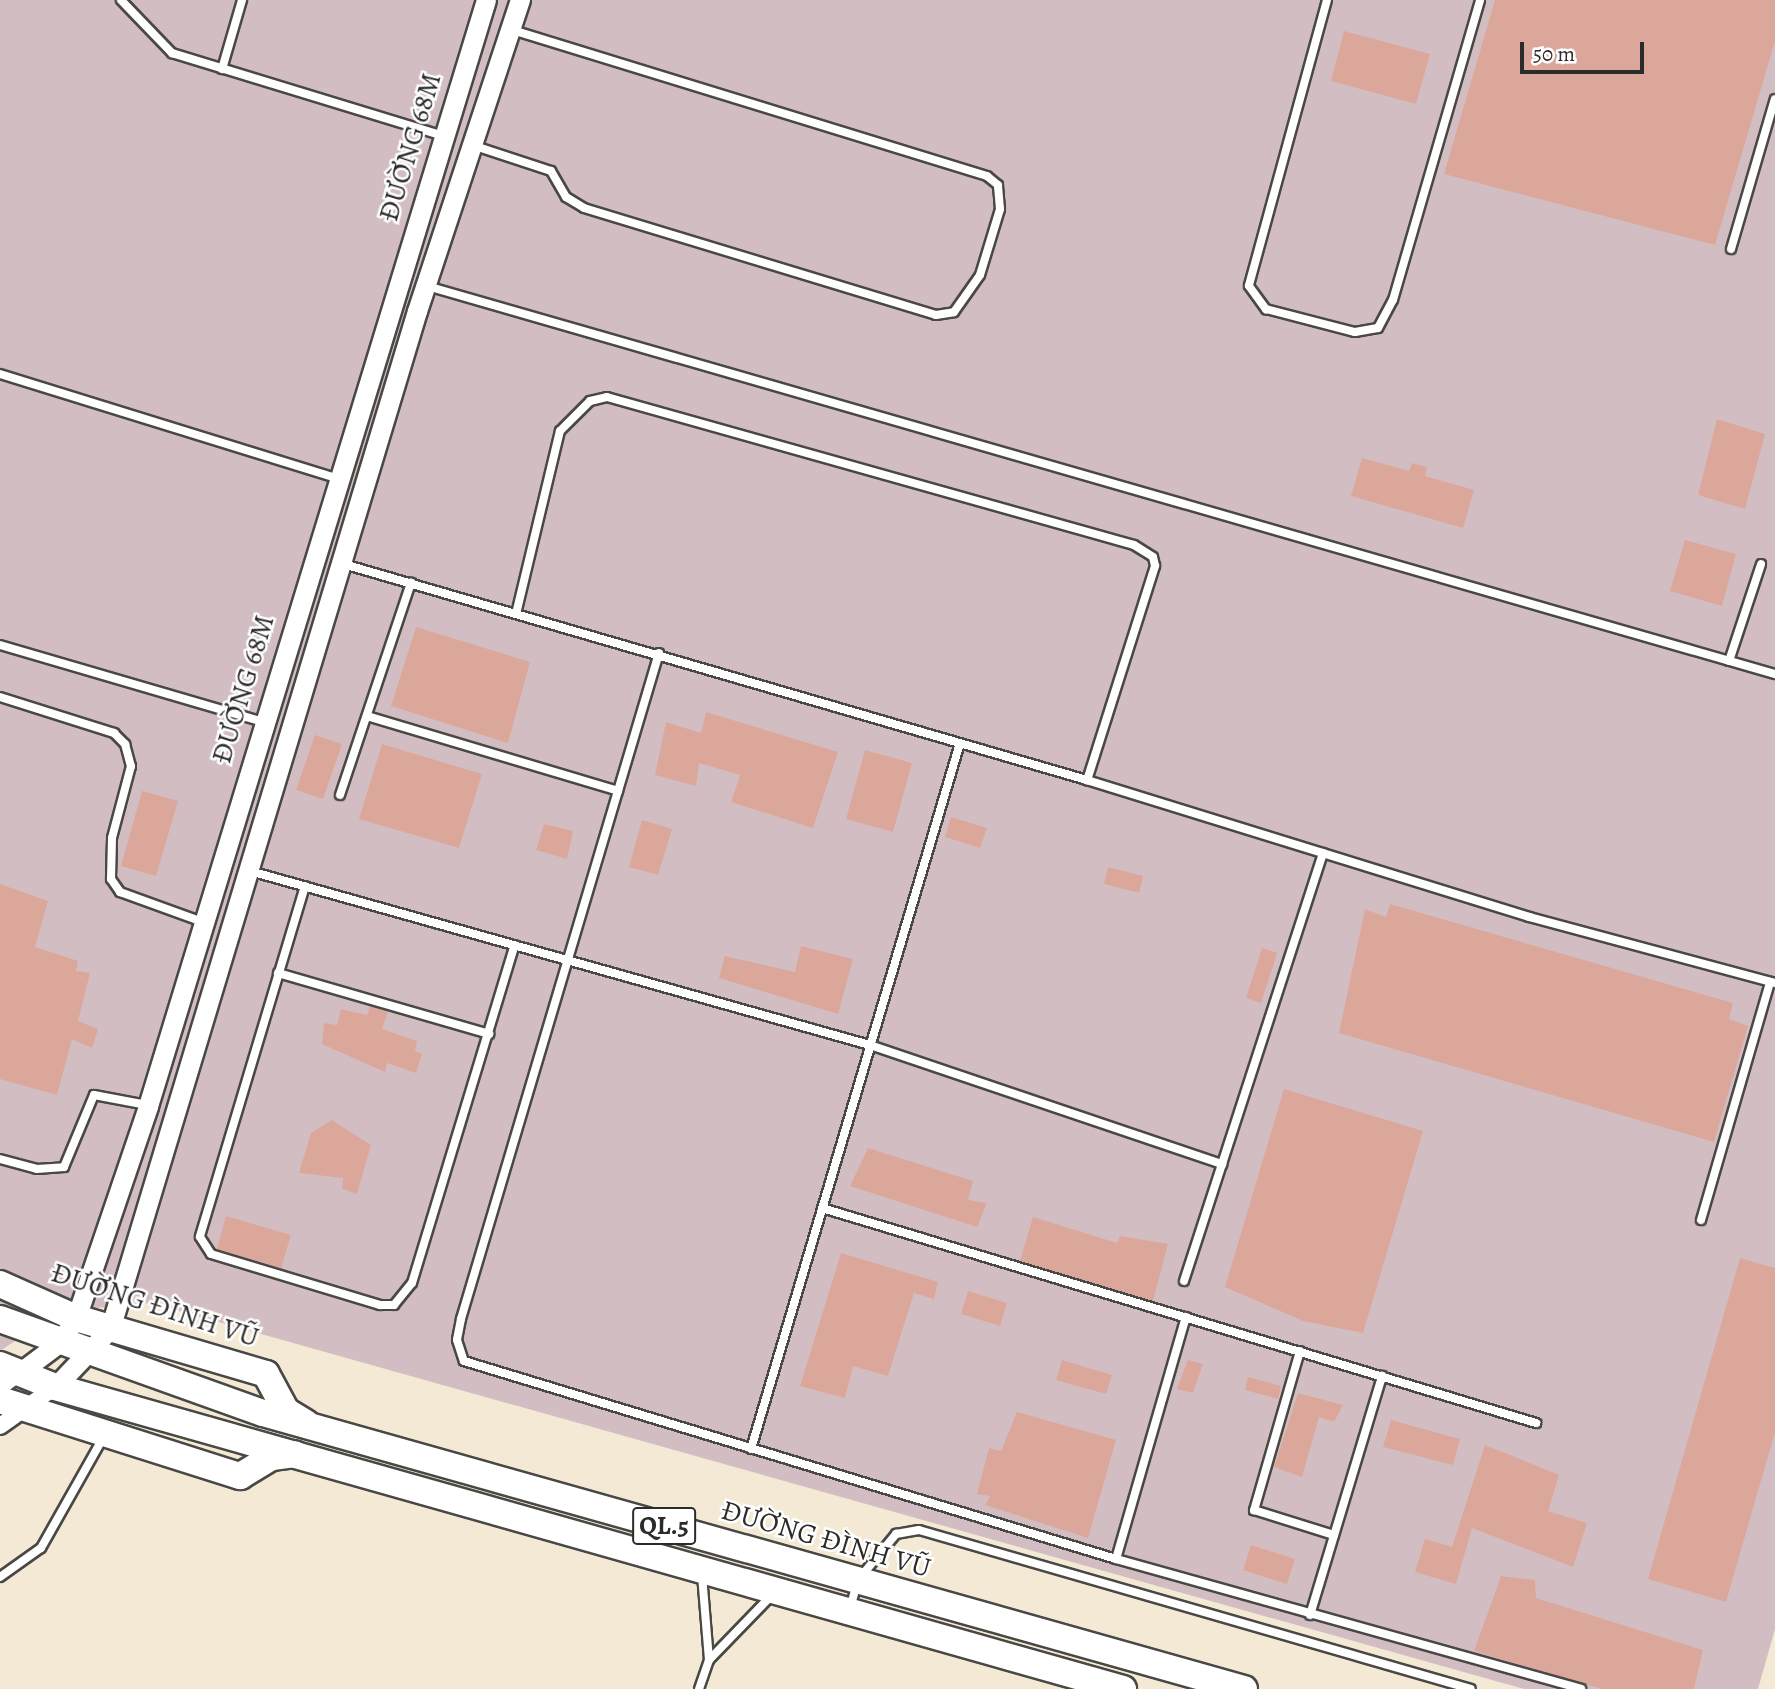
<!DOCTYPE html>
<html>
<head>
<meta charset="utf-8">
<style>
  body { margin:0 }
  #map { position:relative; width:1775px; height:1689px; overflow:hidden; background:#f4e9d4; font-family:Alegreya,serif }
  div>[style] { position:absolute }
  .industrial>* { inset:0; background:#d2bec2 }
  .building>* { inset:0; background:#dca79b }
  .roads { filter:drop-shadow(2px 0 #494844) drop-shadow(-2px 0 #494844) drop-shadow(0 2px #494844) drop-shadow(0 -2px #494844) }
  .service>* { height:8px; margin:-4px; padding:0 4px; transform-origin:4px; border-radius:4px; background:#fff }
  .minor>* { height:16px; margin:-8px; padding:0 8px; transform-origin:8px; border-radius:8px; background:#fff }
  .tertiary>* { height:19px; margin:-9.5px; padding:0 9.5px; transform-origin:9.5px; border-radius:9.5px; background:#fff }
  .trunk>* { height:26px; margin:-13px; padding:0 13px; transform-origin:13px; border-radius:13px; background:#fff }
  span { translate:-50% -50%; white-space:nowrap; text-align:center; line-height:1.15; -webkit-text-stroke:5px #fff; paint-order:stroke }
  .shield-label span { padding:2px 5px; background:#fff; border:2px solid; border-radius:5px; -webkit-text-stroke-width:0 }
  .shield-label { font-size:26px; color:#2b2b2b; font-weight:700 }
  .street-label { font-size:28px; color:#2b2b2b }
  .scale { position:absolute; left:1520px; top:42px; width:124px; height:32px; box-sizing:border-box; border:4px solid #2b2b2b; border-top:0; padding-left:9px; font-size:21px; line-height:24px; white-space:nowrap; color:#2b2b2b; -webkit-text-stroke:5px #fff; paint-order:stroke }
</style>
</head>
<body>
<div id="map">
  <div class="industrial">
    <div style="clip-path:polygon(0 0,1775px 0,1775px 1629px,1758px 1689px,1524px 1689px,151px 1303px,60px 1311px,0 1351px)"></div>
  </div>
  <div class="building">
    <div style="clip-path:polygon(1495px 0,1775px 0,1775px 41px,1715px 245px,1444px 174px)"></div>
    <div style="clip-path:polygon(1344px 31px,1430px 54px,1416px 104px,1331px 81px)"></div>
    <div style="clip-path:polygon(1717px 419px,1765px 434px,1745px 509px,1698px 495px)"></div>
    <div style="clip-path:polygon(1362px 458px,1409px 471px,1412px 463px,1427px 467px,1425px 476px,1474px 490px,1463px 528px,1351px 496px)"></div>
    <div style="clip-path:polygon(1685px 540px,1736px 554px,1722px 606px,1670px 591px)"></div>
    <div style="clip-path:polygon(416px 627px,530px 662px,508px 743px,391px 706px)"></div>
    <div style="clip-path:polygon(706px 712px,838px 752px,813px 828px,731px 802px,740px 775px,699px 763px,696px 786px,655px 775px,666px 722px,701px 733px)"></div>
    <div style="clip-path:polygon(315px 735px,342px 744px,323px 799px,296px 790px)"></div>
    <div style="clip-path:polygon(382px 744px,482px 774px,459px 848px,359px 819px)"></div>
    <div style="clip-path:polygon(865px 750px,912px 763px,893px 832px,846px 819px)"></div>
    <div style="clip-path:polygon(142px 791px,178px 801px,156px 876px,121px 866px)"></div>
    <div style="clip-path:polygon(951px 817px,987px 828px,980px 848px,945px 837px)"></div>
    <div style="clip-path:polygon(642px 820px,672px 829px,658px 875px,629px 867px)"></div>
    <div style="clip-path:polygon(544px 824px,573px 831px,567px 859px,536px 850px)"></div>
    <div style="clip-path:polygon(1108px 867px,1143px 876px,1139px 893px,1104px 884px)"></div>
    <div style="clip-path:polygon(0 884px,48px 901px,35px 947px,78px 961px,76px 971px,90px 973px,78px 1021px,98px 1029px,92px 1048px,72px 1039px,57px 1095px,0 1079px)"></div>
    <div style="clip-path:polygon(1390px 904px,1733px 1003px,1729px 1019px,1748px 1026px,1714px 1142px,1339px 1033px,1365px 909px,1386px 917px)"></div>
    <div style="clip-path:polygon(801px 946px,853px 959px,838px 1014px,719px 978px,725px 956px,795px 972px)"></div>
    <div style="clip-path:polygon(1262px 948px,1277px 953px,1261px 1003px,1246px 998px)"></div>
    <div style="clip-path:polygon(370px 1006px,388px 1012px,382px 1029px,417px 1041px,415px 1051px,422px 1054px,416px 1073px,387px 1063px,385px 1072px,322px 1044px,324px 1023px,337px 1025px,341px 1009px,367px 1015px)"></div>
    <div style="clip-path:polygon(1284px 1089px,1423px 1131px,1363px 1333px,1303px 1321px,1225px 1287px)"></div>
    <div style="clip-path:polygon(332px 1120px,371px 1145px,357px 1194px,342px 1189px,343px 1178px,299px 1173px,311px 1133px)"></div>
    <div style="clip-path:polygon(868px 1148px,973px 1181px,968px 1200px,987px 1203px,977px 1227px,850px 1186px)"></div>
    <div style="clip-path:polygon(226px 1216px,291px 1235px,281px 1268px,217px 1249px)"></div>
    <div style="clip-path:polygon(1033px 1217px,1117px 1243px,1120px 1236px,1168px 1244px,1153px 1301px,1020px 1261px)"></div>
    <div style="clip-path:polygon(841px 1253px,938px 1282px,934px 1299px,914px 1293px,888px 1376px,853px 1366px,845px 1398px,800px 1386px)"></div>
    <div style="clip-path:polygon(1740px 1258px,1775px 1268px,1775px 1432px,1726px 1602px,1648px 1579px)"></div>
    <div style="clip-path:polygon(968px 1291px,1007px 1303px,1000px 1326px,961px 1314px)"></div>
    <div style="clip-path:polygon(1062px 1360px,1112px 1375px,1106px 1394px,1056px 1380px)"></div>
    <div style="clip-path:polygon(1188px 1360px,1203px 1364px,1193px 1393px,1177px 1389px)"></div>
    <div style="clip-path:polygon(1248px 1377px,1281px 1386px,1278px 1399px,1245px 1390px)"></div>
    <div style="clip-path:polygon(1298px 1393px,1343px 1405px,1334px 1422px,1319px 1417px,1302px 1477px,1274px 1467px)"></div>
    <div style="clip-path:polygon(1017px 1412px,1116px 1440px,1088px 1538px,985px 1505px,990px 1496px,977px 1494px,989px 1448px,1001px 1451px)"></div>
    <div style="clip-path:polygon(1391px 1420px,1460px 1439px,1453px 1465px,1383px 1447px)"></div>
    <div style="clip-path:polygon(1485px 1445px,1559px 1475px,1548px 1511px,1587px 1523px,1573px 1567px,1472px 1528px,1456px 1584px,1415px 1572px,1425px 1539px,1452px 1547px)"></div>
    <div style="clip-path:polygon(1251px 1545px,1295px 1559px,1287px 1584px,1243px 1570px)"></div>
    <div style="clip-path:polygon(1501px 1576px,1535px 1580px,1536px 1598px,1703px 1650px,1694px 1689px,1602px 1689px,1474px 1651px)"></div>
  </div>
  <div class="roads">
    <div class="service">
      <div style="left:121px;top:0;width:74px;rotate:46.1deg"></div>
      <div style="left:172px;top:53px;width:283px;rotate:17deg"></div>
      <div style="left:1327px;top:0;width:296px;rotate:105.3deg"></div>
      <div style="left:1249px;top:286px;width:29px;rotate:54deg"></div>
      <div style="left:1266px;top:309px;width:92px;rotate:14.5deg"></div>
      <div style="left:1355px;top:332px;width:23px;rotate:-10deg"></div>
      <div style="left:1378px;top:328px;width:32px;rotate:-62deg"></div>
      <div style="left:1393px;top:300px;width:312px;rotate:-73.8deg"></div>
      <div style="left:222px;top:69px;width:72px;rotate:-73.8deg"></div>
      <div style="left:475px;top:146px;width:80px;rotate:18.2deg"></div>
      <div style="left:551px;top:171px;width:30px;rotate:60deg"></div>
      <div style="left:566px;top:197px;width:21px;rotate:31deg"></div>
      <div style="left:584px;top:208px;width:368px;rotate:16.9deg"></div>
      <div style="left:936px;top:315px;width:18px;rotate:-9deg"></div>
      <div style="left:954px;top:312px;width:45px;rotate:-54.9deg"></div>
      <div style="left:980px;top:275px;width:69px;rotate:-73.1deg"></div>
      <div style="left:1000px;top:209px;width:24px;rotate:-95deg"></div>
      <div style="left:998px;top:185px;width:14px;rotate:-141deg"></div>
      <div style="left:987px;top:176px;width:497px;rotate:-162.9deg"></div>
      <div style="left:1731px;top:249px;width:156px;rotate:-73.7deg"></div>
      <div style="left:427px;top:286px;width:1403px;rotate:16.06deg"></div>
      <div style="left:0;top:374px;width:352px;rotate:17.2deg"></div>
      <div style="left:340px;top:563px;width:778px;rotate:16.2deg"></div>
      <div style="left:1087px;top:780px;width:463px;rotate:17.2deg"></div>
      <div style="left:1529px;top:917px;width:255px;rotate:15deg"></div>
      <div style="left:516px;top:614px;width:188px;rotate:-76.5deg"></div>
      <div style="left:560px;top:431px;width:42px;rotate:-45deg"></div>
      <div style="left:590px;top:401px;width:17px;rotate:-13deg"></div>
      <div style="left:607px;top:397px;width:547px;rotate:15.69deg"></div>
      <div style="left:1134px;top:545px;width:22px;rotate:32deg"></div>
      <div style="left:1153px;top:557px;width:9px;rotate:77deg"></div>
      <div style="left:1155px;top:566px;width:225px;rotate:107.6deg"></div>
      <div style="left:0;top:645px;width:274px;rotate:16.3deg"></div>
      <div style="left:659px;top:653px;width:695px;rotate:106.56deg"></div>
      <div style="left:461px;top:1319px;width:21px;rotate:101deg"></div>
      <div style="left:457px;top:1340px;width:22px;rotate:72deg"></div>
      <div style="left:464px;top:1361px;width:681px;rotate:16.89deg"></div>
      <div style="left:1116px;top:1559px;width:483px;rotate:15.6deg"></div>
      <div style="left:1729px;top:661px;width:102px;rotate:-71.7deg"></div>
      <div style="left:0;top:697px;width:120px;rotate:17.5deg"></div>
      <div style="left:114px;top:733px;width:16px;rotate:45deg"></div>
      <div style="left:125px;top:744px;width:23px;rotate:75deg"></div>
      <div style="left:131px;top:766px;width:74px;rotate:104.8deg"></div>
      <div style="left:112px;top:838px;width:41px;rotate:91.4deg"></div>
      <div style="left:111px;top:879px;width:16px;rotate:55deg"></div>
      <div style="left:120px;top:892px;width:88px;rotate:19.9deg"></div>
      <div style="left:367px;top:716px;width:262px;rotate:16.6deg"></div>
      <div style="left:340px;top:795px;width:224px;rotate:-71.5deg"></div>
      <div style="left:250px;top:871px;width:644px;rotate:15.68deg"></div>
      <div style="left:870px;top:1045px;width:372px;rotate:18.7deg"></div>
      <div style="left:305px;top:886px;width:366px;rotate:106.7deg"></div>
      <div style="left:200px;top:1237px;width:20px;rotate:57deg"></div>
      <div style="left:211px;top:1254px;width:177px;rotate:16.8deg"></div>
      <div style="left:380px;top:1305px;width:14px"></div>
      <div style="left:394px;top:1305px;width:28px;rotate:-51deg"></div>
      <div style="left:412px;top:1283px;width:353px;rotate:-73.1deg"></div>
      <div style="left:278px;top:973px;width:220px;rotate:16.1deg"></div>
      <div style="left:0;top:1159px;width:38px;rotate:15deg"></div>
      <div style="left:37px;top:1169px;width:27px;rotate:-4deg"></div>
      <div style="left:64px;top:1167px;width:78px;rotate:-67.4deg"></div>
      <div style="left:94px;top:1095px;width:54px;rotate:10.7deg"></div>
      <div style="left:822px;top:1208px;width:746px;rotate:16.76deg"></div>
      <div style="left:1701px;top:1220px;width:248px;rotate:-73.8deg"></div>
      <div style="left:1184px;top:1281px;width:450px;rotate:-72deg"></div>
      <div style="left:1300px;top:1351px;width:166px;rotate:106.1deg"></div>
      <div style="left:1254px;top:1510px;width:84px;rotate:17.4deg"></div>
      <div style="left:751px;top:1449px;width:736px;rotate:-73.51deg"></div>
      <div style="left:1116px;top:1559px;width:252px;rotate:-73.9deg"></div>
      <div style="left:0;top:1577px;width:50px;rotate:-35.3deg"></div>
      <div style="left:41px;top:1548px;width:129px;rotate:-60.6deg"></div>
      <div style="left:850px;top:1608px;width:29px;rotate:-74deg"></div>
      <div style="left:858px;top:1580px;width:60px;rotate:-50.4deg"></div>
      <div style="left:896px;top:1534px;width:23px;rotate:-10deg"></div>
      <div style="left:919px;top:1530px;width:574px;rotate:16.07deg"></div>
      <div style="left:1310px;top:1615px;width:250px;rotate:-73.2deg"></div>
      <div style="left:709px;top:1660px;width:91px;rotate:-45.9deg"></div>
      <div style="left:699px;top:1689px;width:31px;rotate:-71deg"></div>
      <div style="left:709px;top:1660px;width:86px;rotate:-94.7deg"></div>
    </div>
    <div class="minor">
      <div style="left:0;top:1387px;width:24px;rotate:-36deg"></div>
      <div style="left:0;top:1426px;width:67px;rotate:-35.3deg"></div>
    </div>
    <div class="tertiary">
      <div style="left:19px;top:1373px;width:50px;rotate:-36.9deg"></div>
      <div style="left:59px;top:1343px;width:30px;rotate:-56deg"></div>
      <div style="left:76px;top:1318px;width:224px;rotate:-71.2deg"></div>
      <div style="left:148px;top:1106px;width:1156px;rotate:-73.01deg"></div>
      <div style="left:55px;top:1387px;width:80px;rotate:-46.5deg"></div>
      <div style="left:110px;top:1329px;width:1063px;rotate:-73.22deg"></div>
      <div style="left:417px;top:311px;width:328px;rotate:-71.7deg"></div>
    </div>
    <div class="trunk">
      <div style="left:0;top:1284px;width:83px;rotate:24.1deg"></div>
      <div style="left:76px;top:1318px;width:198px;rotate:16.4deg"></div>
      <div style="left:266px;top:1374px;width:42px;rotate:61.6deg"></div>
      <div style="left:286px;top:1411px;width:23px;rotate:31deg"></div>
      <div style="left:0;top:1319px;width:279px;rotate:19.7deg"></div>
      <div style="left:263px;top:1413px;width:1019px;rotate:15.71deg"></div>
      <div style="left:0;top:1365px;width:59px;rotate:21.8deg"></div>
      <div style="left:55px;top:1387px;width:1110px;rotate:15.79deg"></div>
      <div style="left:0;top:1400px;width:252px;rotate:17.6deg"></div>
      <div style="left:240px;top:1476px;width:37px;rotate:-31deg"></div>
      <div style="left:272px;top:1457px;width:23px;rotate:-7deg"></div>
    </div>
  </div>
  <div class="shield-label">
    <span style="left:664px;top:1526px">QL.5</span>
  </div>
  <div class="street-label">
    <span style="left:410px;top:147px;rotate:-73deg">ĐƯỜNG 68M</span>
    <span style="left:243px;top:689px;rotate:-73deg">ĐƯỜNG 68M</span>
    <span style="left:155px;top:1305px;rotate:18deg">ĐƯỜNG ĐÌNH VŨ</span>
    <span style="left:826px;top:1539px;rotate:16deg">ĐƯỜNG ĐÌNH VŨ</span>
  </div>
  <div class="scale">50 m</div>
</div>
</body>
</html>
